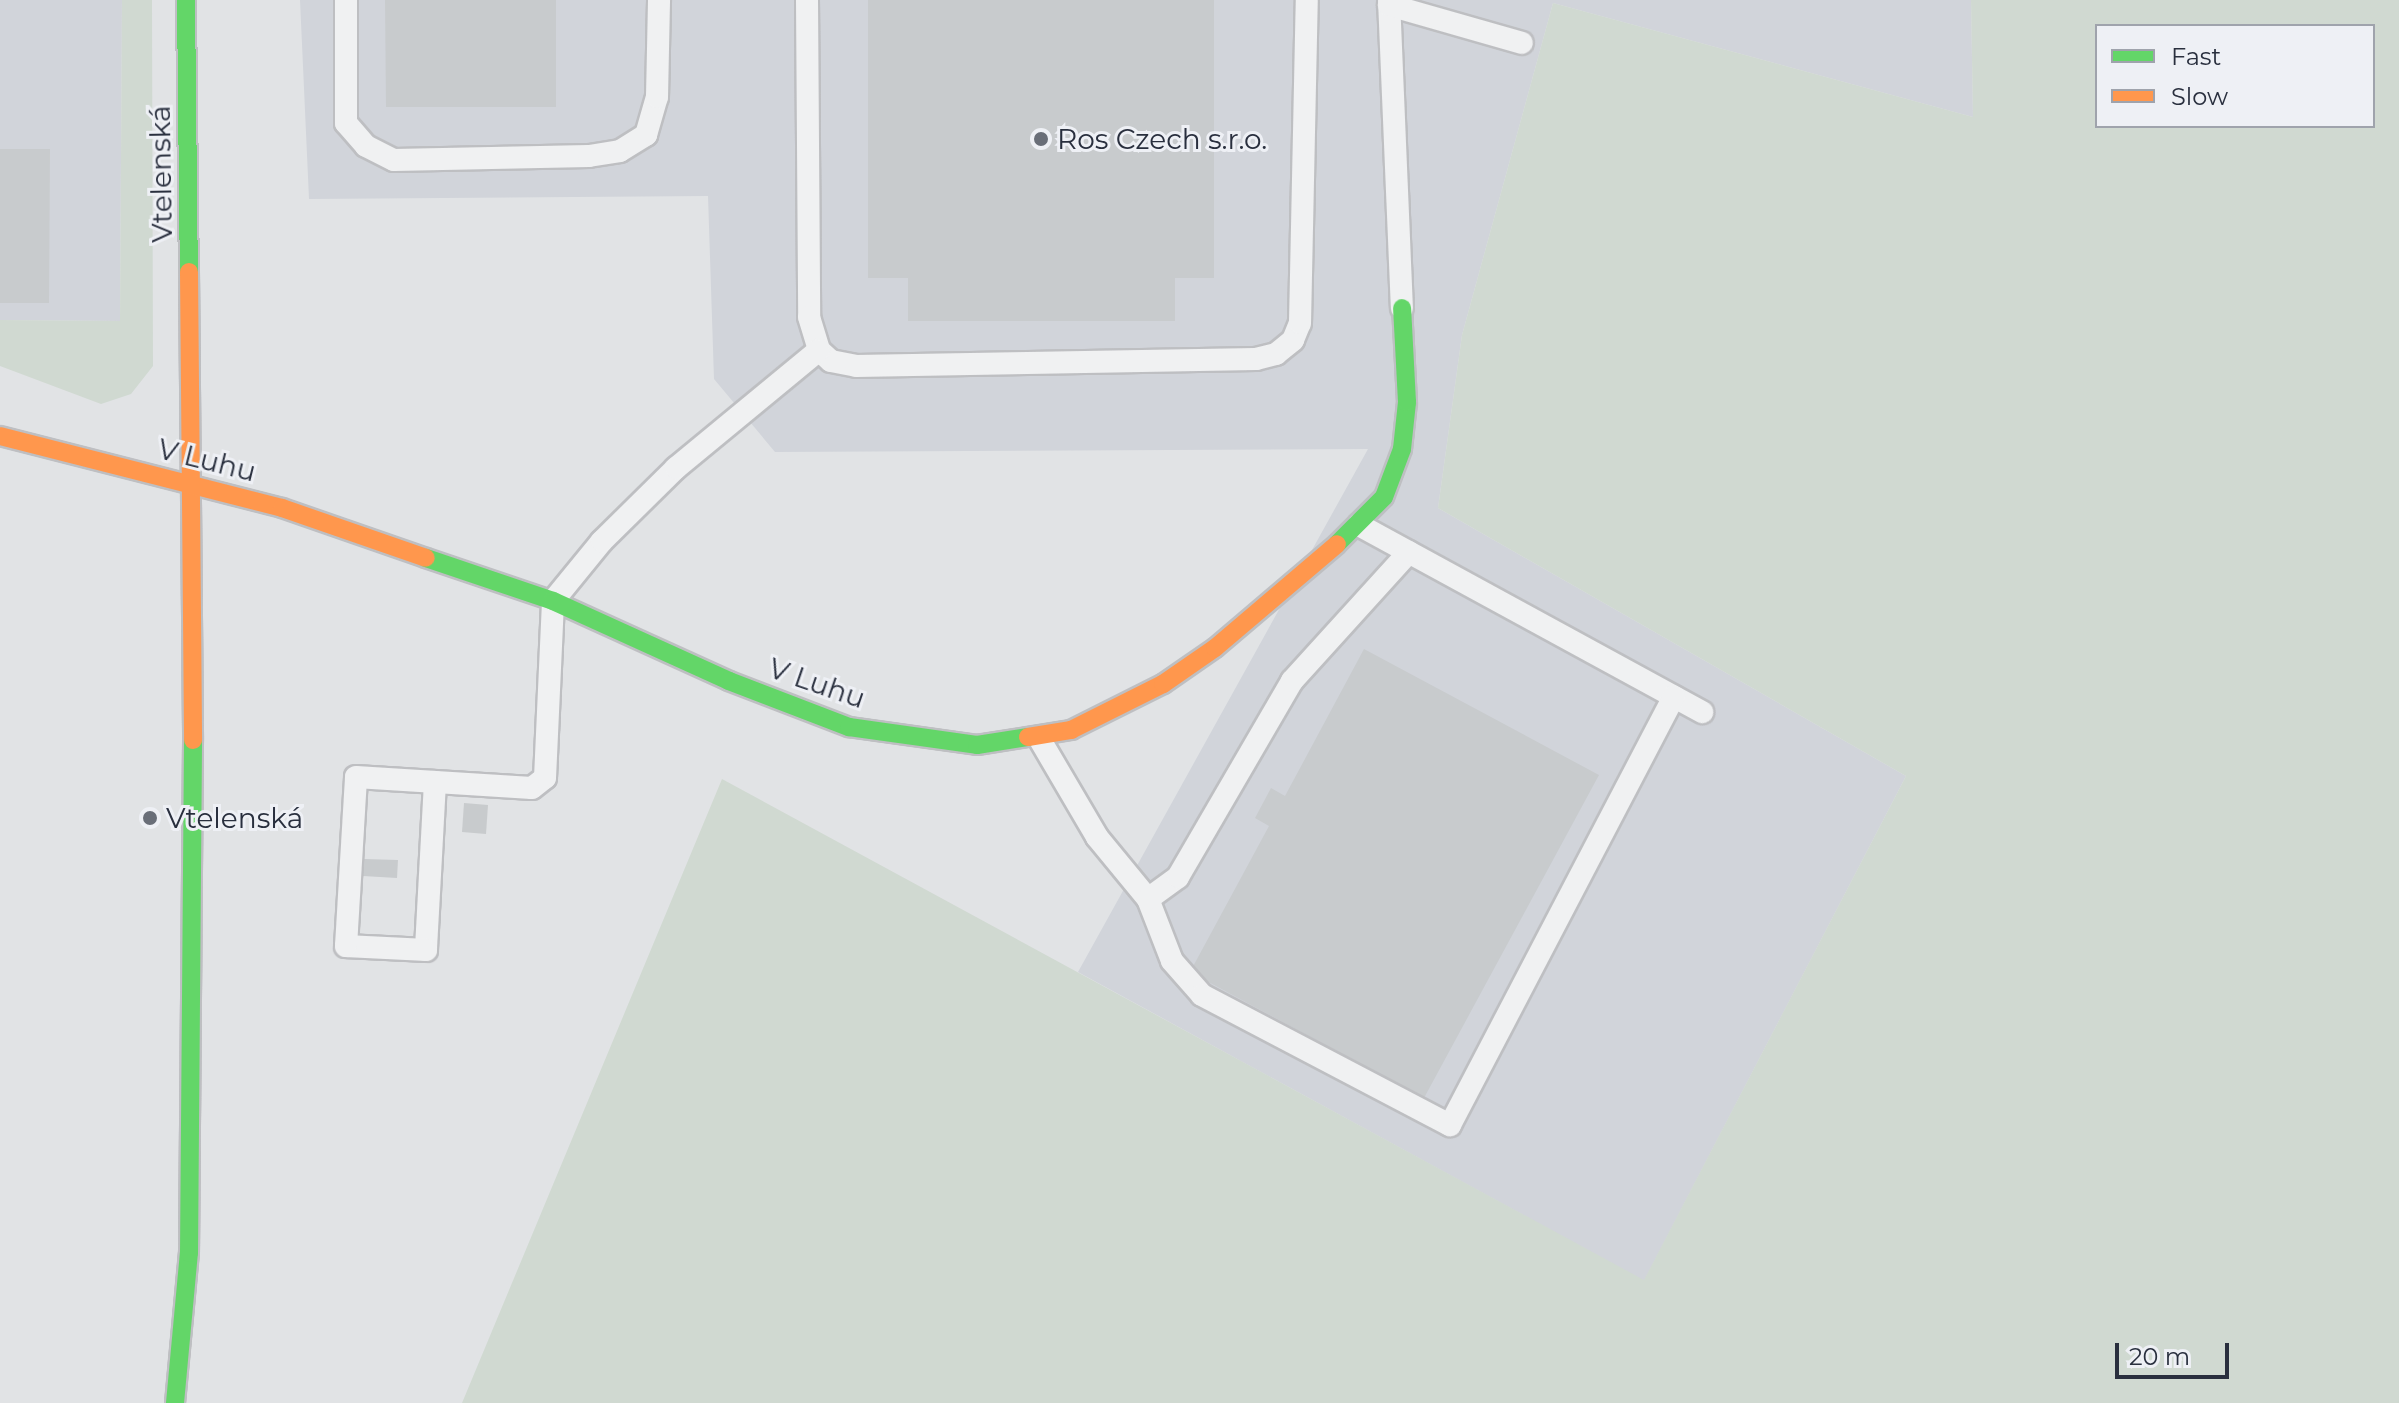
<!DOCTYPE html>
<html>
<head>
<meta charset="utf-8">
<style>
  body { margin:0 }
  #map { position:relative; width:2399px; height:1403px; overflow:hidden; background:#e1e3e5; font-family:Montserrat,sans-serif }
  div>[style] { position:absolute }
  .built>* { inset:0; background:#d1d4da }
  .green>* { inset:0; background:#d0d9d1 }
  .building>* { inset:0; background:#c8cbcd }
  .roads { filter:drop-shadow(2px 0 #bebfc2) drop-shadow(-2px 0 #bebfc2) drop-shadow(0 2px #bebfc2) drop-shadow(0 -2px #bebfc2) }
  .lane>* { height:22px; margin:-11px; padding:0 11px; transform-origin:11px; border-radius:11px; background:#f0f1f2 }
  .fast>* { height:18px; margin:-9px; padding:0 9px; transform-origin:9px; border-radius:9px; background:#63d668 }
  .slow>* { height:18px; margin:-9px; padding:0 9px; transform-origin:9px; border-radius:9px; background:#ff974d }
  .dots>* { width:22px; height:22px; translate:-50% -50%; box-sizing:border-box; border:4px solid #eef0f5; border-radius:50% }
  span { translate:-50% -50%; white-space:nowrap; text-align:center; line-height:1.15; -webkit-text-stroke:6px #eef0f5; paint-order:stroke }
  .poi-label { font-size:28px; color:#292f3e }
  .left { translate:0 -50%; text-align:left }
  .street-label { font-size:28px; color:#292f3e }
  .legend { position:absolute; left:2095px; top:24px; width:280px; height:104px; box-sizing:border-box; background:#eef0f5; border:2px solid #9fa3ac; margin:0; padding:10px 14px; list-style:none; font-size:24px; color:#292f3e }
  .legend li { display:flex; align-items:center; gap:16px; height:40px }
  .legend b { width:40px; border:2px solid #9fa3ac }
  .scale { position:absolute; left:2115px; top:1343px; width:114px; height:36px; box-sizing:border-box; border:4px solid #292f3e; border-top:0; padding-left:10px; font-size:24px; line-height:28px; white-space:nowrap; color:#292f3e; -webkit-text-stroke:6px #eef0f5; paint-order:stroke }
</style>
</head>
<body>
<div id="map">
  <div class="built">
    <div style="clip-path:polygon(0 0,122px 0,120px 321px,0 320px)"></div>
    <div style="clip-path:polygon(300px 0,1971px 0,1973px 117px,1553px 3px,1462px 335px,1438px 508px,1906px 776px,1644px 1281px,1078px 972px,1368px 449px,775px 452px,714px 379px,708px 196px,309px 199px)"></div>
  </div>
  <div class="green">
    <div style="clip-path:polygon(122px 0,152px 0,153px 366px,131px 394px,101px 404px,0 366px,0 320px,120px 321px)"></div>
    <div style="clip-path:polygon(evenodd,1971px 0,2399px 0,2399px 1403px,462px 1403px,722px 779px,1644px 1280px,1906px 776px,1438px 508px,1462px 335px,1553px 3px,1973px 117px,1971px 0,2373px 26px,2373px 126px,2097px 126px,2097px 26px,2373px 26px)"></div>
  </div>
  <div class="building">
    <div style="clip-path:polygon(385px 0,556px 0,556px 107px,386px 107px)"></div>
    <div style="clip-path:polygon(868px 0,1214px 0,1214px 278px,1175px 278px,1175px 321px,908px 321px,908px 278px,868px 278px)"></div>
    <div style="clip-path:polygon(0 149px,50px 149px,49px 303px,0 303px)"></div>
    <div style="clip-path:polygon(1364px 649px,1599px 775px,1424px 1098px,1190px 972px,1269px 826px,1255px 818px,1271px 788px,1285px 796px)"></div>
    <div style="clip-path:polygon(464px 803px,488px 805px,486px 834px,462px 832px)"></div>
    <div style="clip-path:polygon(364px 859px,398px 860px,397px 878px,363px 876px)"></div>
  </div>
  <div class="roads">
    <div class="lane">
      <div style="left:346px;top:0;width:123px;rotate:90deg"></div>
      <div style="left:346px;top:123px;width:30px;rotate:49deg"></div>
      <div style="left:366px;top:146px;width:31px;rotate:27deg"></div>
      <div style="left:394px;top:160px;width:195px;rotate:-1.2deg"></div>
      <div style="left:589px;top:156px;width:31px;rotate:-9deg"></div>
      <div style="left:620px;top:151px;width:31px;rotate:-32deg"></div>
      <div style="left:646px;top:135px;width:40px;rotate:-74deg"></div>
      <div style="left:657px;top:97px;width:97px;rotate:-88.8deg"></div>
      <div style="left:807px;top:0;width:317px;rotate:89.6deg"></div>
      <div style="left:809px;top:317px;width:34px;rotate:73deg"></div>
      <div style="left:819px;top:350px;width:16px;rotate:43deg"></div>
      <div style="left:831px;top:361px;width:25px;rotate:11deg"></div>
      <div style="left:856px;top:366px;width:400px;rotate:-1deg"></div>
      <div style="left:1256px;top:359px;width:21px;rotate:-14deg"></div>
      <div style="left:1276px;top:354px;width:22px;rotate:-39deg"></div>
      <div style="left:1293px;top:340px;width:18px;rotate:-68deg"></div>
      <div style="left:1300px;top:323px;width:323px;rotate:-88.8deg"></div>
      <div style="left:1389px;top:0;width:308px;rotate:87.6deg"></div>
      <div style="left:1389px;top:5px;width:138px;rotate:15.9deg"></div>
      <div style="left:1359px;top:525px;width:391px;rotate:28.6deg"></div>
      <div style="left:1039px;top:738px;width:115px;rotate:59.6deg"></div>
      <div style="left:1097px;top:837px;width:80px;rotate:50.6deg"></div>
      <div style="left:1148px;top:899px;width:66px;rotate:68.8deg"></div>
      <div style="left:1172px;top:961px;width:45px;rotate:48.6deg"></div>
      <div style="left:1202px;top:995px;width:280px;rotate:27.7deg"></div>
      <div style="left:1450px;top:1125px;width:483px;rotate:-62.4deg"></div>
      <div style="left:435px;top:782px;width:168px;rotate:93.1deg"></div>
      <div style="left:426px;top:950px;width:80px;rotate:-177.1deg"></div>
      <div style="left:346px;top:946px;width:169px;rotate:-86.6deg"></div>
      <div style="left:356px;top:777px;width:176px;rotate:3.6deg"></div>
      <div style="left:532px;top:788px;width:16px;rotate:-38deg"></div>
      <div style="left:545px;top:778px;width:177px;rotate:-87.4deg"></div>
      <div style="left:553px;top:601px;width:77px;rotate:-50.8deg"></div>
      <div style="left:602px;top:541px;width:104px;rotate:-44.6deg"></div>
      <div style="left:676px;top:468px;width:185px;rotate:-39.5deg"></div>
      <div style="left:1148px;top:899px;width:37px;rotate:-36deg"></div>
      <div style="left:1178px;top:877px;width:227px;rotate:-59.8deg"></div>
      <div style="left:1292px;top:681px;width:174px;rotate:-47.8deg"></div>
    </div>
    <div class="fast">
      <div style="left:186px;top:0;width:272px;rotate:89.4deg"></div>
      <div style="left:1337px;top:544px;width:66px;rotate:-45deg"></div>
      <div style="left:1384px;top:497px;width:51px;rotate:-69.4deg"></div>
      <div style="left:1402px;top:449px;width:47px;rotate:-83.9deg"></div>
      <div style="left:1407px;top:402px;width:94px;rotate:-93deg"></div>
      <div style="left:426px;top:558px;width:134px;rotate:18.7deg"></div>
      <div style="left:553px;top:601px;width:193px;rotate:24.4deg"></div>
      <div style="left:729px;top:681px;width:129px;rotate:21deg"></div>
      <div style="left:849px;top:727px;width:129px;rotate:8deg"></div>
      <div style="left:977px;top:745px;width:52px;rotate:-8.9deg"></div>
      <div style="left:175px;top:1403px;width:151px;rotate:-84.7deg"></div>
      <div style="left:189px;top:1253px;width:513px;rotate:-89.55deg"></div>
    </div>
    <div class="slow">
      <div style="left:189px;top:272px;width:468px;rotate:89.5deg"></div>
      <div style="left:0;top:436px;width:291px;rotate:14.3deg"></div>
      <div style="left:282px;top:508px;width:152px;rotate:19.1deg"></div>
      <div style="left:1028px;top:737px;width:44px;rotate:-9.2deg"></div>
      <div style="left:1071px;top:730px;width:103px;rotate:-26.6deg"></div>
      <div style="left:1163px;top:684px;width:63px;rotate:-34.7deg"></div>
      <div style="left:1215px;top:648px;width:160px;rotate:-40.4deg"></div>
    </div>
  </div>
  <div class="dots">
    <div style="left:1041px;top:139px;background:#696e78"></div>
    <div style="left:150px;top:818px;background:#696e78"></div>
  </div>
  <div class="poi-label">
    <span class="left" style="left:1057px;top:139px">Ros Czech s.r.o.</span>
    <span class="left" style="left:166px;top:818px">Vtelenská</span>
  </div>
  <div class="street-label">
    <span style="left:161px;top:174px;rotate:-91deg">Vtelenská</span>
    <span style="left:207px;top:460px;rotate:14deg">V Luhu</span>
    <span style="left:817px;top:683px;rotate:19deg">V Luhu</span>
  </div>
  <ul class="legend">
  <li><b style="height:10px;background:#63d668"></b>Fast</li>
  <li><b style="height:10px;background:#ff974d"></b>Slow</li>
  </ul>
  <div class="scale">20 m</div>
</div>
</body>
</html>
